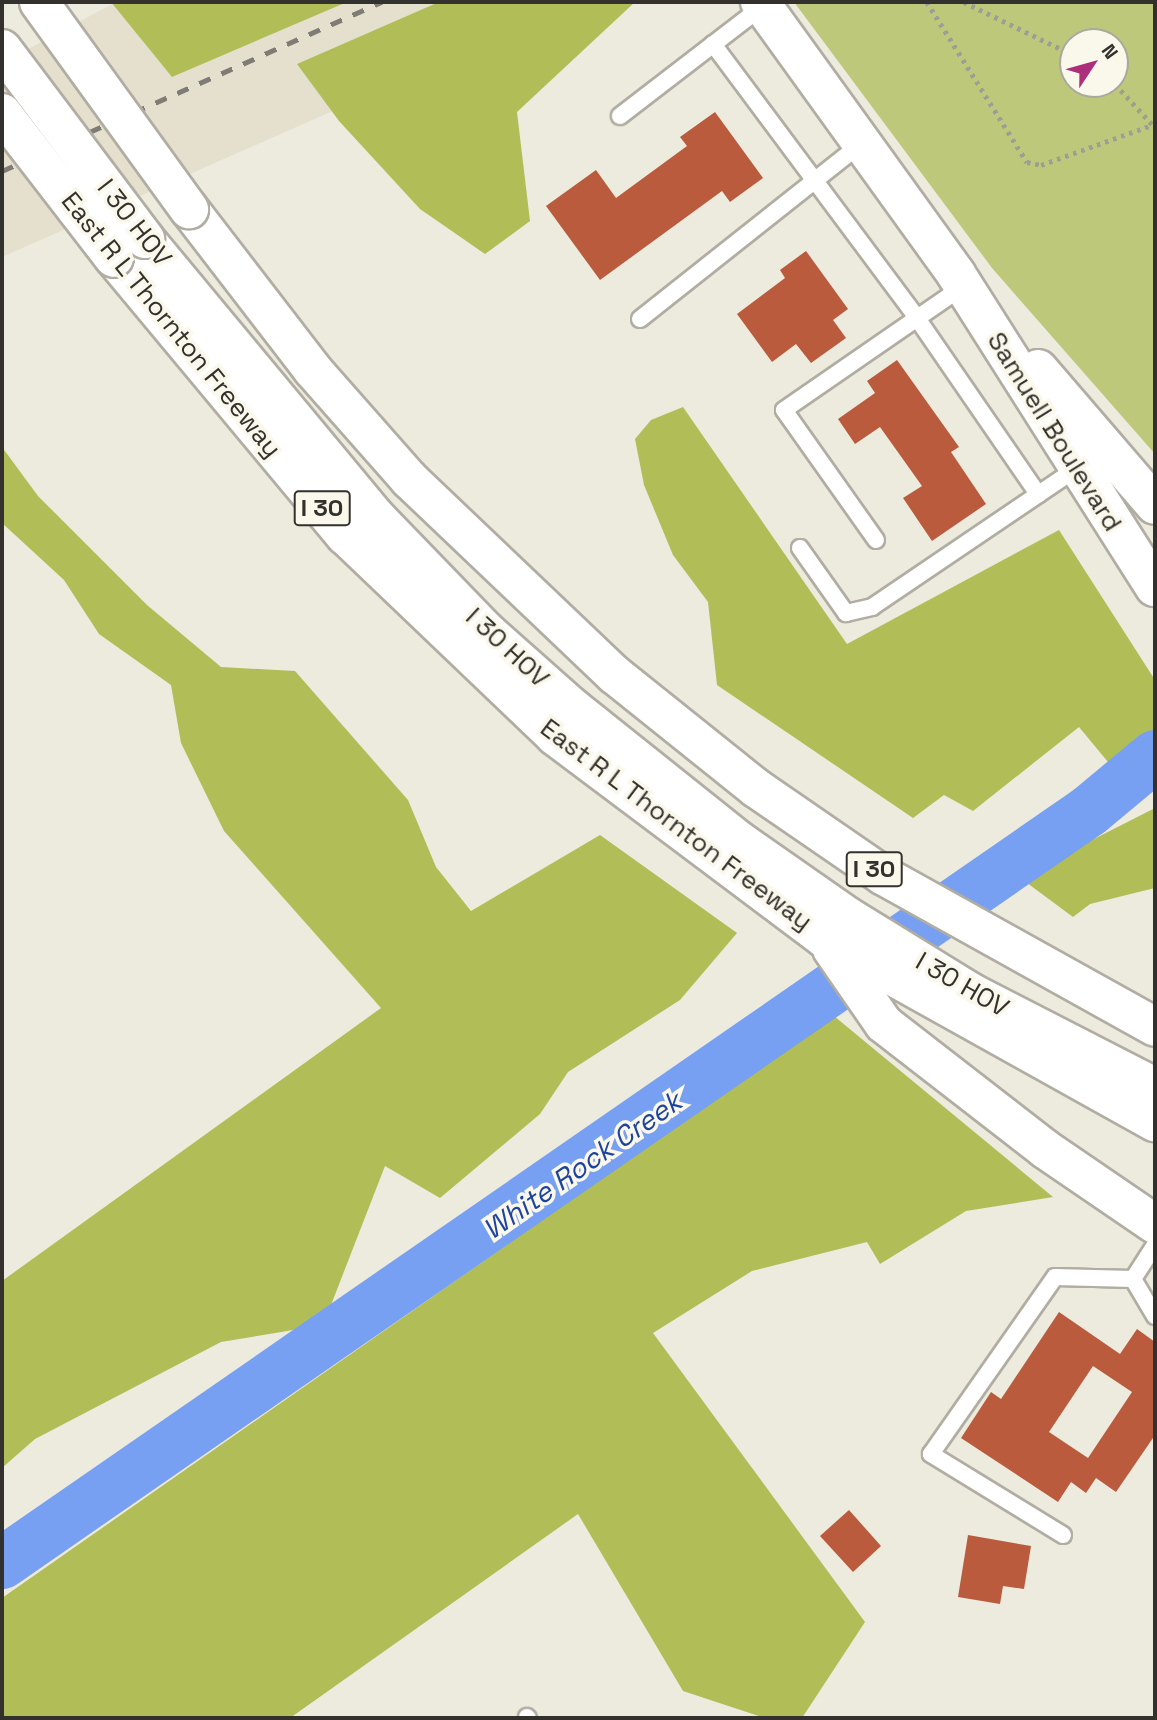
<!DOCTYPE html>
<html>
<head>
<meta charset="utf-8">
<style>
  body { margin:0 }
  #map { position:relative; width:1157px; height:1720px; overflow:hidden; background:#edeade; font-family:"Space Grotesk",sans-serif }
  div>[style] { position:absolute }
  .built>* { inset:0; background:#e5dfcd }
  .green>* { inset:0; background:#bdc87b }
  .forest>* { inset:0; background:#b1be57 }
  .river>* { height:52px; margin:-26px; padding:0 26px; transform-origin:26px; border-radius:26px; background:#779ff2 }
  .building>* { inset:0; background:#b95b3c }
  .path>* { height:4.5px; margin-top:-2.25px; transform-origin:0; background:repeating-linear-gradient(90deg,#9f9d94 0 3.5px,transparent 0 8.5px) }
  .roads { filter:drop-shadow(2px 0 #b1ada2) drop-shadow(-2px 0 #b1ada2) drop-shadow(0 2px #b1ada2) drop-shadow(0 -2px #b1ada2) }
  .service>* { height:16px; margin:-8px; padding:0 8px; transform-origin:8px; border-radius:8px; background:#fff }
  .secondary>* { height:38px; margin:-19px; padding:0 19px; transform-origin:19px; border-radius:19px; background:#fff }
  .motorway>* { height:38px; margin:-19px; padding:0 19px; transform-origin:19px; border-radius:19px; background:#fff }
  .rail>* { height:5px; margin-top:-2.5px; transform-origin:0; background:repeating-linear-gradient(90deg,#7e7c74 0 12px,transparent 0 24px) }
  .bridges { filter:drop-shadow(2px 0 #b1ada2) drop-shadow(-2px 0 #b1ada2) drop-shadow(0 2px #b1ada2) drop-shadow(0 -2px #b1ada2) }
  .motorway-bridge>* { height:38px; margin:-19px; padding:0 19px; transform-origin:19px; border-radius:19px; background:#fff }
  span { translate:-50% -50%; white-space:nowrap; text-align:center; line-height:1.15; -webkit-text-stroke:7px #faf7eb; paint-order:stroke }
  .shield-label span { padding:2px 5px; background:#faf7eb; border:2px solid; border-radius:5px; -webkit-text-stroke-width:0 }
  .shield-label { font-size:24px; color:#33312d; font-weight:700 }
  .street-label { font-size:26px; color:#33312d }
  .water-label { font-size:28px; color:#1c43a1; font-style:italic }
  .frame { position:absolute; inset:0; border:4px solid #33312d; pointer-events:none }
  .north { position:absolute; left:1059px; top:28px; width:70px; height:70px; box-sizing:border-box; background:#faf7eb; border:2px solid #aaa89f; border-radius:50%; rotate:54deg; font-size:19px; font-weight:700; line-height:28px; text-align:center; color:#33312d }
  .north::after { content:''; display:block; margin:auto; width:24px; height:32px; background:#ac2e7d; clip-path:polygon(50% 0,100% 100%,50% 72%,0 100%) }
</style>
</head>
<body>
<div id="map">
  <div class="built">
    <div style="clip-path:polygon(116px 2px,579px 2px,2px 257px,2px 63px)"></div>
  </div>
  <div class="green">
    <div style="clip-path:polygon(evenodd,794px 2px,1155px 2px,1155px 454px,992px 268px,794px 2px,1073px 42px,1115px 42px,1115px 84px,1073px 84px,1073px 42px)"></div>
  </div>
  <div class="forest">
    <div style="clip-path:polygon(111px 2px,347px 2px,172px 77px)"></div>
    <div style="clip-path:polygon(439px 2px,635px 2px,517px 112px,530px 221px,485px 254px,420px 209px,339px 121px,297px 64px)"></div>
    <div style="clip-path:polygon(683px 407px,847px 644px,1059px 530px,1155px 680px,1155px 782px,1132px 791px,1079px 727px,973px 811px,944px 795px,913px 818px,717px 685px,708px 602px,673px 555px,644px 485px,635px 439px,651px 420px)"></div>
    <div style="clip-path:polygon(2px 447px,38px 496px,147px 605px,221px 667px,295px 671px,408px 800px,436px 867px,471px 911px,600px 835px,737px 933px,680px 1000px,568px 1072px,540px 1114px,440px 1198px,385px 1166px,331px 1305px,299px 1329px,221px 1342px,35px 1439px,2px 1468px,2px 1281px,381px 1008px,224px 831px,181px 743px,171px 685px,99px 634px,64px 580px,2px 523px)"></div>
    <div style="clip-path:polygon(1155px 808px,1155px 888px,1090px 904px,1073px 917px,1019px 877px)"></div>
    <div style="clip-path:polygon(834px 1016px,1053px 1197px,966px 1211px,880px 1264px,867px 1242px,752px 1271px,653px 1333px,865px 1622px,802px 1718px,765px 1718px,683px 1691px,578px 1514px,290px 1718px,2px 1718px,2px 1598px)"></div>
  </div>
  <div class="river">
    <div style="left:2px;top:1563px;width:1322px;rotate:-34.68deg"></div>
    <div style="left:1089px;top:811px;width:86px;rotate:-39.8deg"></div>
  </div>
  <div class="building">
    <div style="clip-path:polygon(715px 112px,763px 178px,730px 202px,722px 191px,600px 280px,546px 206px,596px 170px,616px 198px,687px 146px,680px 137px)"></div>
    <div style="clip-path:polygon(806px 251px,848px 309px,833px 320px,846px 338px,811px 363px,796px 344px,772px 362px,737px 314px,785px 278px,780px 270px)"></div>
    <div style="clip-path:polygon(897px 360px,959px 447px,951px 452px,986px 504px,932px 541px,903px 498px,922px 486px,880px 427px,855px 444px,838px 419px,875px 393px,867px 381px)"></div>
    <div style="clip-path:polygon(evenodd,1059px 1312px,1120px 1354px,1137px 1329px,1155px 1342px,1155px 1435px,1116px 1492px,1096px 1478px,1086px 1493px,1071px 1482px,1058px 1502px,961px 1438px,991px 1392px,1001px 1399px,1059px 1312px,1093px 1366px,1132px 1392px,1088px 1458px,1049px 1432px,1093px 1366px)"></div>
    <div style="clip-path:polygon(849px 1510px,881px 1546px,853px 1572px,820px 1536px)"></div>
    <div style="clip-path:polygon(968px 1535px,1031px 1546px,1024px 1589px,1003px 1586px,1000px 1604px,958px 1597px)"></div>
  </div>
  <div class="path">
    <div style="left:927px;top:2px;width:189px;rotate:58deg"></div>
    <div style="left:1027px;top:162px;width:14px;rotate:12deg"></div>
    <div style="left:1041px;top:165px;width:121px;rotate:-19.8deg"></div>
    <div style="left:964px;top:2px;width:121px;rotate:25.9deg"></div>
    <div style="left:1115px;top:84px;width:56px;rotate:47.2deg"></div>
  </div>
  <div class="roads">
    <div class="service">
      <div style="left:713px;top:44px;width:342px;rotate:53.3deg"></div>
      <div style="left:917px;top:318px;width:214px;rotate:55.5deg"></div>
      <div style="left:620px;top:116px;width:180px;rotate:-37.6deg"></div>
      <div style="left:640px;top:319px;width:283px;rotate:-38.4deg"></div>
      <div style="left:876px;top:540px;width:159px;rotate:-125.3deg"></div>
      <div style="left:784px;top:410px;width:219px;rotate:-34.6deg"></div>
      <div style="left:800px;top:548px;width:80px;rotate:54.7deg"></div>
      <div style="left:846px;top:613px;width:27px;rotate:-13deg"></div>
      <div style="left:872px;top:607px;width:248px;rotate:-34.1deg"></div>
      <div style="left:1133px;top:1279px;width:43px;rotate:59.3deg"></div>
      <div style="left:1063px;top:1535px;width:155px;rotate:-148.5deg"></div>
      <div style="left:931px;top:1454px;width:216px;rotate:-55deg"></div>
      <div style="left:1055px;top:1277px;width:78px;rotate:1.5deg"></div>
      <div style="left:1133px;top:1279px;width:40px;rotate:-57.1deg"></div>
      <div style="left:527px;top:1717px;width:1px;rotate:45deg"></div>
    </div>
    <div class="secondary">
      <div style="left:760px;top:2px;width:335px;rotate:54.2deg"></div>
      <div style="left:956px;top:274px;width:371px;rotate:57.6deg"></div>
      <div style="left:1038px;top:369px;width:179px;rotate:49.3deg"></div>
    </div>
    <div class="motorway">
      <div style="left:189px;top:209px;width:202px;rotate:52.4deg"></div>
      <div style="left:312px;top:369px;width:147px;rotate:48.6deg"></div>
      <div style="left:409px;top:479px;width:284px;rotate:43.6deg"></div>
      <div style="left:615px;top:675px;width:181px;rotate:38.7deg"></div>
      <div style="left:756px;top:788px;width:155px;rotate:34.5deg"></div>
      <div style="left:884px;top:876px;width:310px;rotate:29.1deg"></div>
      <div style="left:145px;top:239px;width:359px;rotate:50.3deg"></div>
      <div style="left:374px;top:515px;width:160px;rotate:46deg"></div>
      <div style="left:485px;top:630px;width:118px;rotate:41.6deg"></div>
      <div style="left:573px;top:708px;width:215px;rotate:38.6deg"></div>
      <div style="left:741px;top:842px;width:133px;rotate:34.9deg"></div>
      <div style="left:850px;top:918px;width:143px;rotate:31.6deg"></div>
      <div style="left:972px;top:993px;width:206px;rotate:27.2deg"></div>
      <div style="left:114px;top:258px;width:362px;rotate:50.2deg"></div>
      <div style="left:346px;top:536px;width:289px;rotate:43.7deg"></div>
      <div style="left:555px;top:736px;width:336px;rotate:36.9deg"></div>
      <div style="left:824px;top:938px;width:379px;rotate:29.1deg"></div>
      <div style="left:832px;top:949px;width:91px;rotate:55.3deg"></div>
      <div style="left:884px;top:1024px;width:204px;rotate:37.8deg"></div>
      <div style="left:1045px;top:1149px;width:133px;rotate:34.3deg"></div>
    </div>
  </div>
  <div class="rail">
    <div style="left:2px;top:171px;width:416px;rotate:-24deg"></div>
  </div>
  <div class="bridges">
    <div class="motorway-bridge">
      <div style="left:39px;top:2px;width:256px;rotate:54.1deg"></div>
      <div style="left:2px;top:49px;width:238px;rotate:53deg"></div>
      <div style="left:2px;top:113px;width:183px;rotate:52.3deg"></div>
    </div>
  </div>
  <div class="shield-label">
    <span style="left:322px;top:508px">I 30</span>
    <span style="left:874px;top:869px">I 30</span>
  </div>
  <div class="street-label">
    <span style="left:134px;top:223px;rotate:52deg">I 30 HOV</span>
    <span style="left:171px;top:325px;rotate:51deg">East R L Thornton Freeway</span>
    <span style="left:1054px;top:432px;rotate:58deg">Samuell Boulevard</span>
    <span style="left:507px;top:648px;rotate:43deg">I 30 HOV</span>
    <span style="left:676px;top:825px;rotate:37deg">East R L Thornton Freeway</span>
    <span style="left:962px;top:985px;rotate:30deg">I 30 HOV</span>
  </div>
  <div class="water-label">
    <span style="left:582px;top:1165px;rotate:-35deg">White Rock Creek</span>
  </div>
  <div class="frame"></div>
  <div class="north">N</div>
</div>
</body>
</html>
